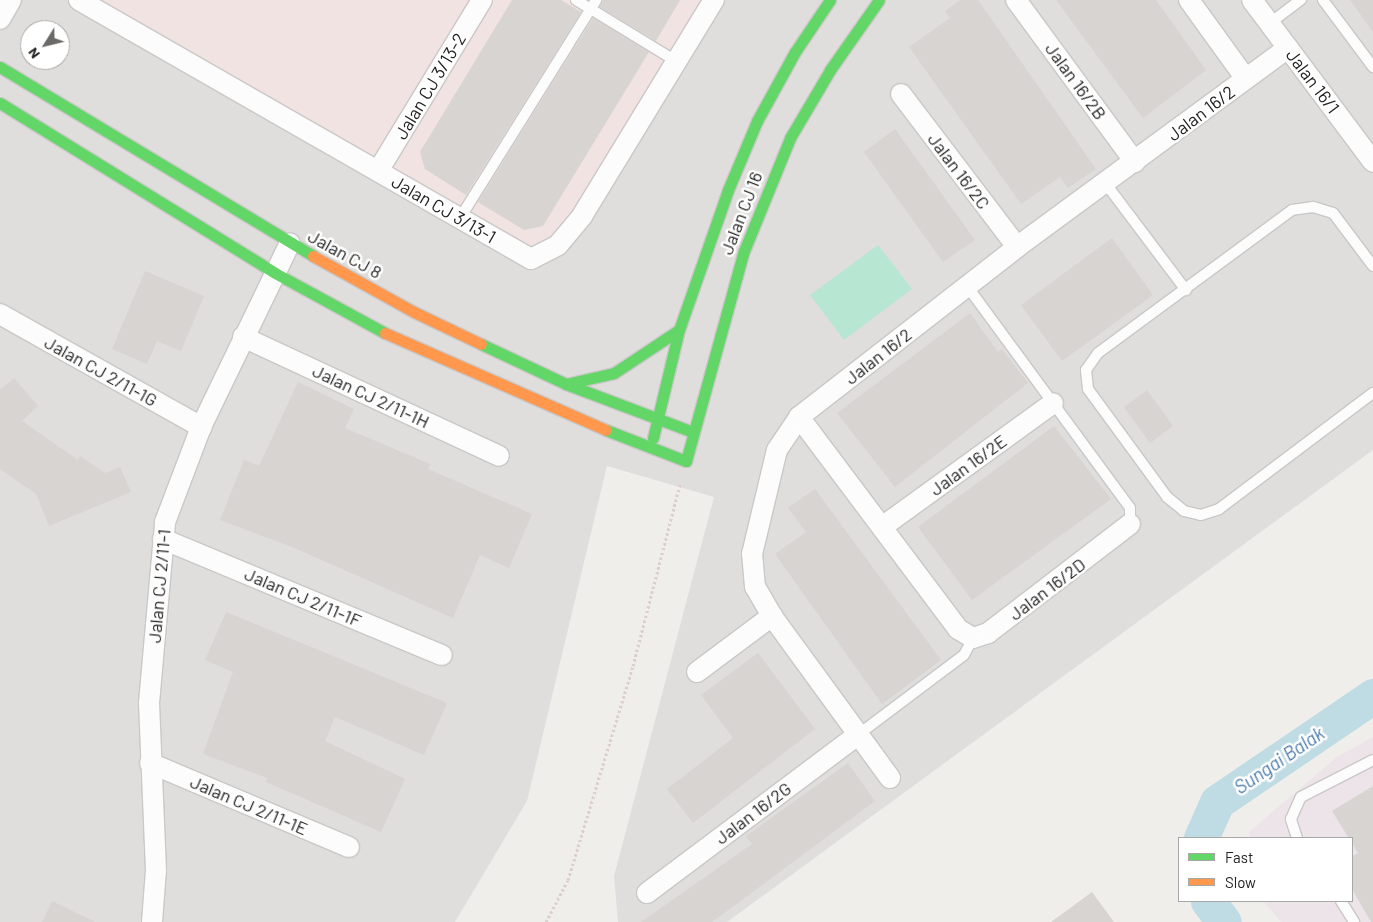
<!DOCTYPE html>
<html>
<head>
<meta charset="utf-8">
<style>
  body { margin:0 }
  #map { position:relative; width:1373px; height:922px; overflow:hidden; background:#f0eeeb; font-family:Barlow,sans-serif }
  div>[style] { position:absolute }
  .residential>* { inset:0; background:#dfdedc }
  .commercial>* { inset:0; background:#f1e3e1 }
  .industrial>* { inset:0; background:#ede4e9 }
  .pitch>* { inset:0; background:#b7e6d2 }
  .river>* { height:35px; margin:-17.5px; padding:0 17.5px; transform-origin:17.5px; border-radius:17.5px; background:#bfdbe3 }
  .building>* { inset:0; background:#d7d4d2 }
  .path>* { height:3px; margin-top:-1.5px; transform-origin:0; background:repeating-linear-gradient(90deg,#dccecd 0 2.5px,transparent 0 5px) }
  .roads { filter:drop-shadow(1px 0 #c9c8c7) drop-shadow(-1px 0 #c9c8c7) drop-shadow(0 1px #c9c8c7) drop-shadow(0 -1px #c9c8c7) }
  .lane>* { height:10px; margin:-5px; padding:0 5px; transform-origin:5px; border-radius:5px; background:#fdfcfc }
  .street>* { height:20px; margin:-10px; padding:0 10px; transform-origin:10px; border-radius:10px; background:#fdfcfc }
  .fast>* { height:11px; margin:-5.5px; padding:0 5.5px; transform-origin:5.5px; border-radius:5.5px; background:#63d668 }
  .slow>* { height:11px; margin:-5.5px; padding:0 5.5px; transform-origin:5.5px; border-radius:5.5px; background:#ff974d }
  span { translate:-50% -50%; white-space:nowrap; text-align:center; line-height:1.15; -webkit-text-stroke:5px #fff; paint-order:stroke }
  .street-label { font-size:18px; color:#222 }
  .water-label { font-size:19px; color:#4a7aab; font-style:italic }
  .legend { position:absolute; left:1178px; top:837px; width:175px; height:65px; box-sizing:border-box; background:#fff; border:1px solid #a7a7a7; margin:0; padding:6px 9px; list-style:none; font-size:15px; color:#222 }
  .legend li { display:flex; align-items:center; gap:10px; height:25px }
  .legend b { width:25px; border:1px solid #a7a7a7 }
  .north { position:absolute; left:20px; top:20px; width:50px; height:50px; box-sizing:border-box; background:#fff; border:1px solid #a7a7a7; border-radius:50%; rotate:234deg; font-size:14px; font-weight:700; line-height:20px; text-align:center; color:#222 }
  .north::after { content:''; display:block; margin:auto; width:18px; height:22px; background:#6a6968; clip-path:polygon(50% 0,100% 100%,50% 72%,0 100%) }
</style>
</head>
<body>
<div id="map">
  <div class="residential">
    <div style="clip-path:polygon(evenodd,0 0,1373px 0,1373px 450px,727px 922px,618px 922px,614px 876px,714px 497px,607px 466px,527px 801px,455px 922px,0 922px,0 0,30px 30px,60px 30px,60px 60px,30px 60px,30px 30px)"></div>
  </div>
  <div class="commercial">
    <div style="clip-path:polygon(95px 0,706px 0,574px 211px,553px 238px,530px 250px)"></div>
  </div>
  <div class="industrial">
    <div style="clip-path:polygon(1373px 737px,1373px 922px,1281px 922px,1263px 901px,1352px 901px,1352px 838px,1250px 838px,1249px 832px,1337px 757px)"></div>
  </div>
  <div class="pitch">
    <div style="clip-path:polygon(878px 245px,912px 289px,844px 340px,810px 295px)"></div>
  </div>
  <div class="river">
    <div style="left:1201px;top:838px;width:39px;rotate:-66deg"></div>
    <div style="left:1217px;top:802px;width:189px;rotate:-34.2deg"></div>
    <div style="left:1208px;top:901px;width:26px;rotate:53deg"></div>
  </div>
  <div class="building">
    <div style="clip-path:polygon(512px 0,561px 0,581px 12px,466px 195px,425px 169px,420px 152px)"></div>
    <div style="clip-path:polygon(603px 0,680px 0,656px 41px,600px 7px)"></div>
    <div style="clip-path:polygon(960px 0,978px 0,1096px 169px,1068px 188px,1060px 177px,1021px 204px,909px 47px,950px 18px,945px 11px)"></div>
    <div style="clip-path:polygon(1056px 0,1156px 0,1206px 70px,1143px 118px)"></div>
    <div style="clip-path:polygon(1350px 0,1373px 0,1373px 32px)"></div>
    <div style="clip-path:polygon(593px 18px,649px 52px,543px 226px,524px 230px,478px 202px)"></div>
    <div style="clip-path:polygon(895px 129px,975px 240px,943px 262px,864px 152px)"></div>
    <div style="clip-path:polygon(1112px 238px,1153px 295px,1062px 361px,1021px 305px)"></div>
    <div style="clip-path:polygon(145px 271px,204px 296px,181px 351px,157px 341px,147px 364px,112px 349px)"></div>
    <div style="clip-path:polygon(970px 313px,998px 352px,1002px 349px,1028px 383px,895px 487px,837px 413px)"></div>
    <div style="clip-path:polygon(14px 378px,38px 406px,22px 421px,78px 460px,80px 456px,105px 473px,120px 467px,131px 492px,49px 526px,36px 494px,0 469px,0 390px)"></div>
    <div style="clip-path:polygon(298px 382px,354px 409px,345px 428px,430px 464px,428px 469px,532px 514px,509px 568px,480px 555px,453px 618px,292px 547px,220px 520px,244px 460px,259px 466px)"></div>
    <div style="clip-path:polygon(1147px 390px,1173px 426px,1150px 443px,1124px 407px)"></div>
    <div style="clip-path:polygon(1054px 426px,1111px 499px,972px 600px,918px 527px)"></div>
    <div style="clip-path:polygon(815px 489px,941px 660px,882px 704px,775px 554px,806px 532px,788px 508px)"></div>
    <div style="clip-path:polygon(226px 612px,447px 703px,424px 755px,335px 717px,325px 741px,405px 779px,381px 832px,266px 782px,267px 778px,203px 754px,233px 672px,205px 660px)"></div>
    <div style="clip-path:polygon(758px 653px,815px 729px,693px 823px,667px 789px,733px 738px,701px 695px)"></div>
    <div style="clip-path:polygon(848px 763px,875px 801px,712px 922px,641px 922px,752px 844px,746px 836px)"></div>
    <div style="clip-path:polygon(1373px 786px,1373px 922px,1371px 922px,1352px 889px,1352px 856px,1358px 853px,1332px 811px)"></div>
    <div style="clip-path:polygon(1092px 892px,1114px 922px,1051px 922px)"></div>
    <div style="clip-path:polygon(52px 901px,95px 922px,42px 922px)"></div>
  </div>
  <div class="path">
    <div style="left:546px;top:922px;width:47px;rotate:-62.4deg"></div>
    <div style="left:568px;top:880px;width:224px;rotate:-73.1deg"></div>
    <div style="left:633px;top:666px;width:188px;rotate:-75.5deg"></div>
  </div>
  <div class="roads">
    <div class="lane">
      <div style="left:576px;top:0;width:117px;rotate:31.4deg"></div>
      <div style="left:1323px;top:0;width:84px;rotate:53.3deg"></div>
      <div style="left:1270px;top:23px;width:39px;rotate:-37deg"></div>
      <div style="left:1106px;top:184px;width:133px;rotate:53deg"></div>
      <div style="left:460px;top:218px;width:257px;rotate:-58deg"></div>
      <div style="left:1373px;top:266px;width:66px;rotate:-127deg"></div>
      <div style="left:1333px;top:213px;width:21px;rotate:-163deg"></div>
      <div style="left:1313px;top:207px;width:21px;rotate:172deg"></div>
      <div style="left:1292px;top:210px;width:241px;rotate:143.6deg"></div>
      <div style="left:1098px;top:353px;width:21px;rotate:125deg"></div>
      <div style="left:1086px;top:370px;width:19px;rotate:84deg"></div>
      <div style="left:1088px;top:389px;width:134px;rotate:53.8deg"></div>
      <div style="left:1167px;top:497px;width:22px;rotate:39deg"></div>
      <div style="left:1184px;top:511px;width:17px;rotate:13deg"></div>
      <div style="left:1201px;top:515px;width:19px;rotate:-18deg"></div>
      <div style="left:1219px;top:509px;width:193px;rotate:-37deg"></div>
      <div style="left:967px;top:286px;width:275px;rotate:53.7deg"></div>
      <div style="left:1130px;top:508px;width:16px;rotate:90deg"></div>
      <div style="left:859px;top:734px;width:131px;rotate:-37deg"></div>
      <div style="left:964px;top:655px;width:19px;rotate:-62deg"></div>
      <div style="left:1297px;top:838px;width:20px;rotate:-108deg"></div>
      <div style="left:1291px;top:819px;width:24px;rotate:-66deg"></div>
      <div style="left:1301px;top:797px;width:81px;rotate:-27.2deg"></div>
      <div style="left:1341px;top:901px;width:25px;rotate:58deg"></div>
    </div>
    <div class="street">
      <div style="left:79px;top:0;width:521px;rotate:29.81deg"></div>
      <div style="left:531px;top:259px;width:30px;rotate:-27deg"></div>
      <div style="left:558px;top:245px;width:38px;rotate:-50deg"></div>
      <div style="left:582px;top:216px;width:253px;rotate:-58.6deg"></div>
      <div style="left:1016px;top:0;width:201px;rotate:53.7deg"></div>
      <div style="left:1189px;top:0;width:97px;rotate:54.2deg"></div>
      <div style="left:1252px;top:0;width:202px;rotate:53.2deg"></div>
      <div style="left:0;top:19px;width:22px;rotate:-60deg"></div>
      <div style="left:901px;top:94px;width:192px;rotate:52.8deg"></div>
      <div style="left:378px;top:171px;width:200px;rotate:-58.7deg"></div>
      <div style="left:0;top:314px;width:231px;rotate:29.3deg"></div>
      <div style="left:243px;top:337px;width:282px;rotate:24.9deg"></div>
      <div style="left:799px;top:417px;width:265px;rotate:53.1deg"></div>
      <div style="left:958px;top:629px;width:17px;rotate:31deg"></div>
      <div style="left:973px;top:638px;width:16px;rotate:-18deg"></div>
      <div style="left:988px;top:633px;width:179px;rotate:-37.5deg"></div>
      <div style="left:882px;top:527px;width:211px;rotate:-35.9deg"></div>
      <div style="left:163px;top:539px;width:302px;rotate:22.6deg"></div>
      <div style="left:697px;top:672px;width:94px;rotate:-36.7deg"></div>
      <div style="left:150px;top:763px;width:216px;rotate:22.9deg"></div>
      <div style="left:890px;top:778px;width:200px;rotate:-126.1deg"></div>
      <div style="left:772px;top:616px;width:34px;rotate:-120deg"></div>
      <div style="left:755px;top:587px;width:33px;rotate:-95deg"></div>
      <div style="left:752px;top:554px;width:107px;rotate:-76.5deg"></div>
      <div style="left:777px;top:450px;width:40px;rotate:-56deg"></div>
      <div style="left:799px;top:417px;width:276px;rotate:-37.9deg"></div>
      <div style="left:1017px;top:247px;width:336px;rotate:-36.3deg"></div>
      <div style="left:647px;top:893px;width:265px;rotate:-36.9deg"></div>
      <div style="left:152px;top:922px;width:52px;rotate:-85.6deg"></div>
      <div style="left:156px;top:870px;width:167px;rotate:-92.4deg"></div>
      <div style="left:149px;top:703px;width:182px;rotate:-84.9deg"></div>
      <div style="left:165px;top:522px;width:102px;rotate:-69.2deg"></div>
      <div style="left:201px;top:427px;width:204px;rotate:-64.2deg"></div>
    </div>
    <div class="fast">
      <div style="left:0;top:67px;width:366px;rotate:31.1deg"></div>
      <div style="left:0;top:103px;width:323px;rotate:31.7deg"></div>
      <div style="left:275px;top:273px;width:125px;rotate:28.6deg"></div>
      <div style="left:481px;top:344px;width:94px;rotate:25.2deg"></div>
      <div style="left:566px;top:384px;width:136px;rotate:20.7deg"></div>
      <div style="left:566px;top:384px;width:49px;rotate:-12.9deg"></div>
      <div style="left:614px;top:373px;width:78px;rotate:-33.5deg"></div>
      <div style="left:606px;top:430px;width:86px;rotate:21.2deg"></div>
      <div style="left:686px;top:461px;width:218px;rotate:-74.6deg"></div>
      <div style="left:744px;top:251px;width:122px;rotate:-67.8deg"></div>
      <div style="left:790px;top:138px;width:79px;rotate:-59.5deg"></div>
      <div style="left:830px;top:70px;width:85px;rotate:-55deg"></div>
      <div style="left:653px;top:438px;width:111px;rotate:-76.5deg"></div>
      <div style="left:679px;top:330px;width:148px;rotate:-70.7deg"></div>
      <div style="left:728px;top:190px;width:75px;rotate:-67.2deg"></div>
      <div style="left:757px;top:121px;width:79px;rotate:-61.2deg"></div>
      <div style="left:795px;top:52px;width:63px;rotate:-56.1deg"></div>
    </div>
    <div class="slow">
      <div style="left:313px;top:256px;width:115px;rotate:29deg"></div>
      <div style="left:414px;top:312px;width:74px;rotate:25.5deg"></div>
      <div style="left:385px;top:333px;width:241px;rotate:23.7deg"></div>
    </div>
  </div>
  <div class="street-label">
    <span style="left:1076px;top:81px;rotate:54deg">Jalan 16/2B</span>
    <span style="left:1313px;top:81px;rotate:53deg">Jalan 16/1</span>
    <span style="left:430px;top:86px;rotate:-59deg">Jalan CJ 3/13-2</span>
    <span style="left:1201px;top:113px;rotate:-37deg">Jalan 16/2</span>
    <span style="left:959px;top:171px;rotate:53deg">Jalan 16/2C</span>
    <span style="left:444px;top:209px;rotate:30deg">Jalan CJ 3/13-1</span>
    <span style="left:741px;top:213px;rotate:-69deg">Jalan CJ 16</span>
    <span style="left:345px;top:254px;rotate:29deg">Jalan CJ 8</span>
    <span style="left:878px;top:356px;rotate:-38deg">Jalan 16/2</span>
    <span style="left:101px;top:371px;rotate:29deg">Jalan CJ 2/11-1G</span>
    <span style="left:371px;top:396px;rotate:25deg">Jalan CJ 2/11-1H</span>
    <span style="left:968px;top:465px;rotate:-36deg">Jalan 16/2E</span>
    <span style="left:159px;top:586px;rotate:-85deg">Jalan CJ 2/11-1</span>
    <span style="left:1047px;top:589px;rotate:-37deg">Jalan 16/2D</span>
    <span style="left:303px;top:597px;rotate:23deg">Jalan CJ 2/11-1F</span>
    <span style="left:249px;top:805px;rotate:23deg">Jalan CJ 2/11-1E</span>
    <span style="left:753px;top:813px;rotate:-37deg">Jalan 16/2G</span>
  </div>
  <div class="water-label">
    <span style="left:1279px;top:760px;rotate:-34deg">Sungai Balak</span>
  </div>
  <ul class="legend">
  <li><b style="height:6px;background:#63d668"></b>Fast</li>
  <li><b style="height:6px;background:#ff974d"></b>Slow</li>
  </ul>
  <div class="north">N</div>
</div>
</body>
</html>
